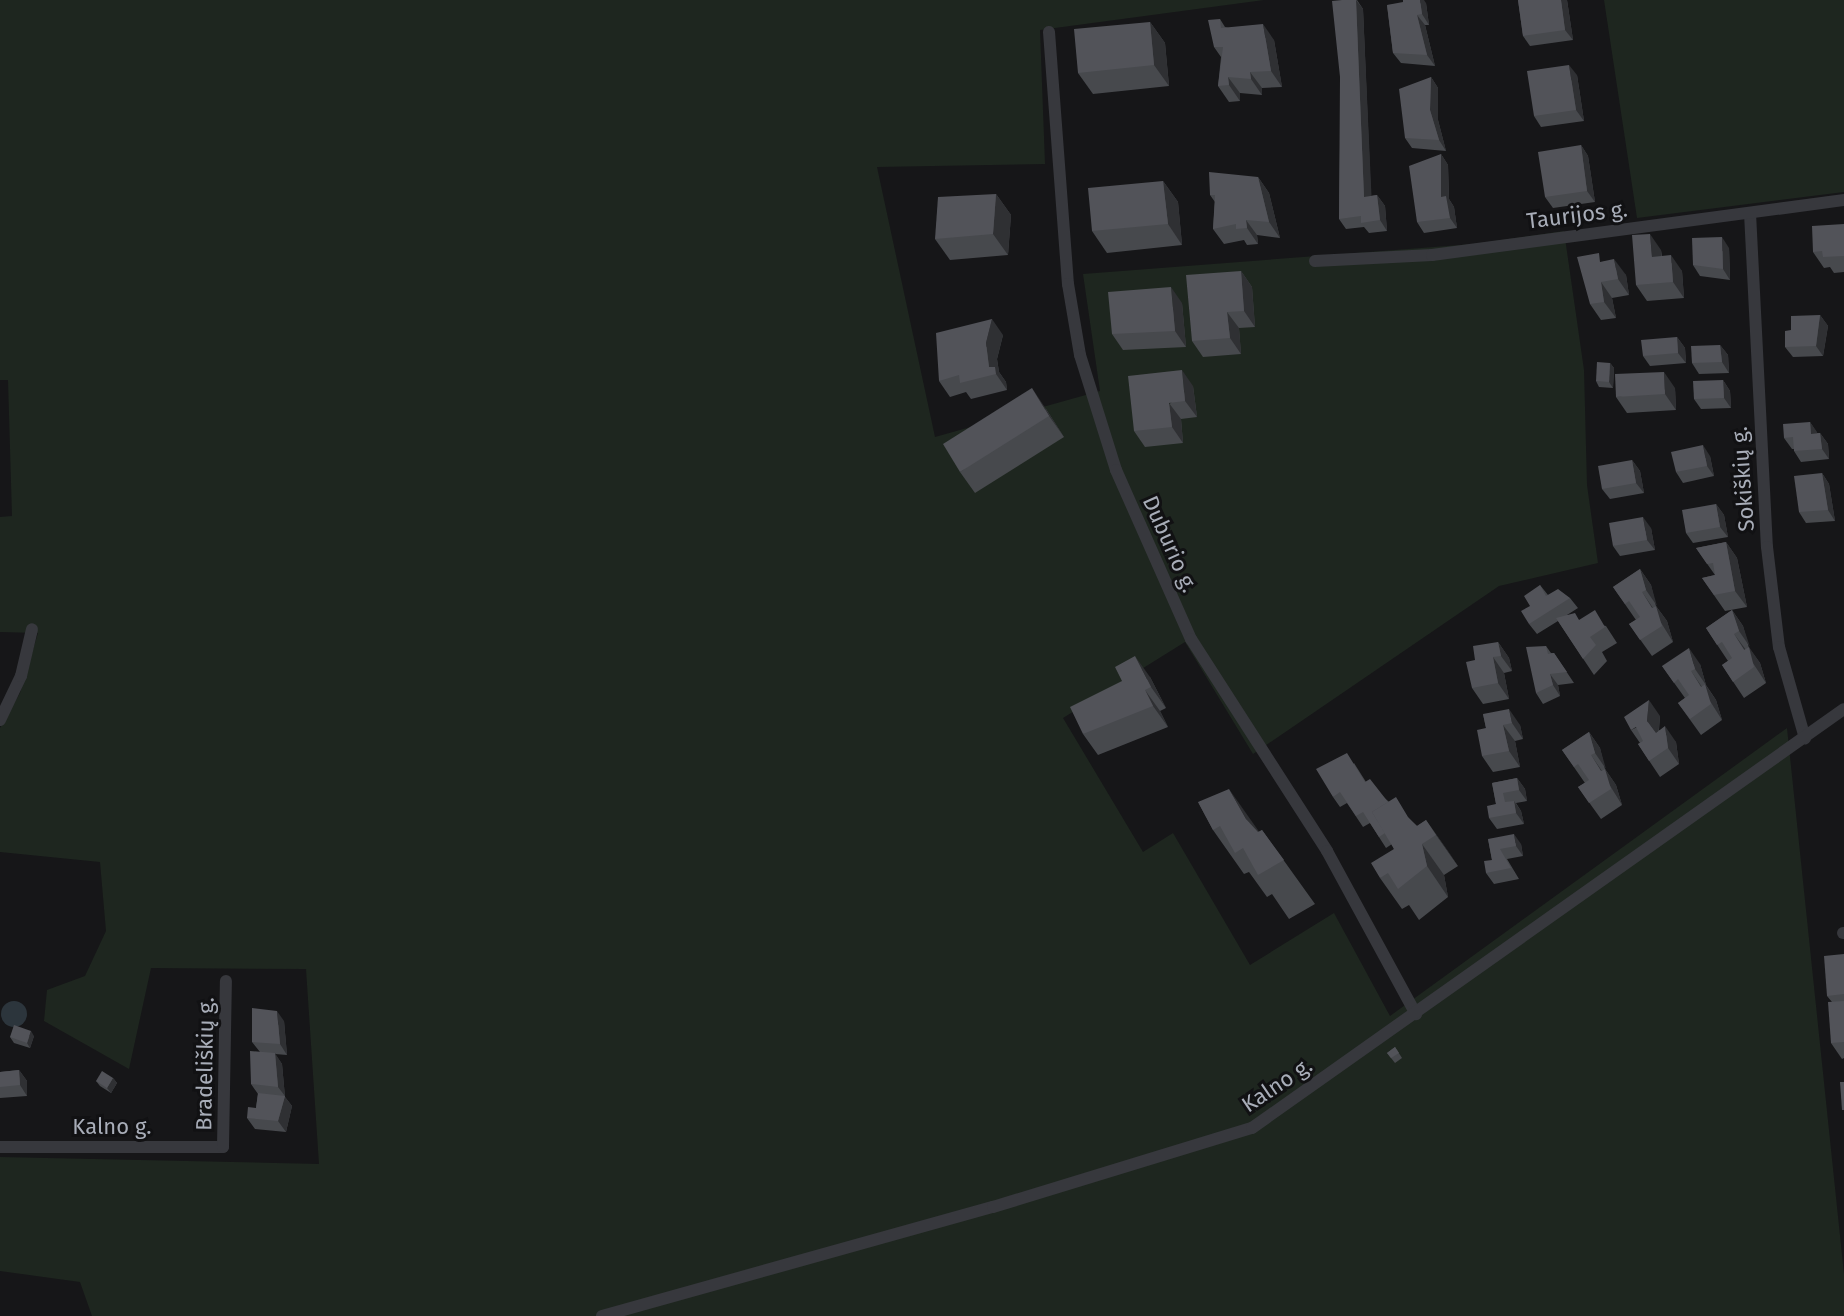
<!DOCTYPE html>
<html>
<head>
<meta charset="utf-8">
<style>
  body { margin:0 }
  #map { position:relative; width:1844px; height:1316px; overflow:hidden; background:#161618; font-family:"Fira Sans",sans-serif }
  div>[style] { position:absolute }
  .green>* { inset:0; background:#1e261f }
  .water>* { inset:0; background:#2c353c }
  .round { border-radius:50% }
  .street>* { height:12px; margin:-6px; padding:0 6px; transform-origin:6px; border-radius:6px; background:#37383d }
  .wall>* { inset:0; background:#47494d }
  .shaded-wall>* { inset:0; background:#2f3033 }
  .building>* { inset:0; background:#525359 }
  span { translate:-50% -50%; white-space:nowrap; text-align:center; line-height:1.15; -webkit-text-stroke:6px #111113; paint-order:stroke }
  .street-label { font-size:22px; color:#a8adb8 }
</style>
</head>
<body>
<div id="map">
  <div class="green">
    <div style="clip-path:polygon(0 0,1264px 0,1040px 30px,1045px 164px,877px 167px,935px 437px,1100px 391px,1083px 274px,1473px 244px,1564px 231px,1584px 370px,1587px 485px,1598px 563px,1499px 586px,1253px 754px,1185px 642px,1063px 718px,1143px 852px,1173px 833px,1250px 965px,1334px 913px,1390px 1016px,1787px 728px,1844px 1274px,1844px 1316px,92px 1316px,80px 1282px,0 1271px,0 1157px,319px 1164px,306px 969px,151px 968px,129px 1069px,44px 1021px,47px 990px,85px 976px,106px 931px,100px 862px,0 852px,0 728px,20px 693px,38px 633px,0 632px,0 517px,12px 516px,8px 380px,0 380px)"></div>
    <div style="clip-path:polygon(1604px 0,1844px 0,1844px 192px,1637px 218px)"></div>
  </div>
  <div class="water">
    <div class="round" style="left:1px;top:1001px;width:26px;height:26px"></div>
  </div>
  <div class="street">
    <div style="left:1049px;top:32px;width:253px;rotate:85.7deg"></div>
    <div style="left:1068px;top:284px;width:72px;rotate:80.4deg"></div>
    <div style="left:1080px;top:355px;width:121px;rotate:72.6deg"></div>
    <div style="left:1116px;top:470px;width:185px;rotate:66.1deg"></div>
    <div style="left:1191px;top:639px;width:252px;rotate:57.3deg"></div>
    <div style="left:1327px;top:851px;width:186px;rotate:61.4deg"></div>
    <div style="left:1750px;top:213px;width:334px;rotate:87.1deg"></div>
    <div style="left:1767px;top:547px;width:101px;rotate:83.2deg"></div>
    <div style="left:1779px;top:647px;width:95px;rotate:74.1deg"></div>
    <div style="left:1315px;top:261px;width:117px;rotate:-2.9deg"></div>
    <div style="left:1432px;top:255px;width:416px;rotate:-7.6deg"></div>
    <div style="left:0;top:720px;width:49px;rotate:-64.5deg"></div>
    <div style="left:21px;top:676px;width:48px;rotate:-76.8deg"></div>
    <div style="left:1843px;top:933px;width:1px"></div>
    <div style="left:0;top:1147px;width:223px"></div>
    <div style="left:223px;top:1147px;width:166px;rotate:-89deg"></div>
    <div style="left:602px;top:1316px;width:406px;rotate:-15.6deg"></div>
    <div style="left:993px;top:1207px;width:271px;rotate:-17deg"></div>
    <div style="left:1252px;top:1128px;width:725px;rotate:-35.29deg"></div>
  </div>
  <div class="wall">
    <div style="clip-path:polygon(1342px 0,1357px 0,1363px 9px,1371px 196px,1377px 195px,1385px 206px,1387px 231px,1369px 233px,1364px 227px,1346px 229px,1339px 219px)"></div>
    <div style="clip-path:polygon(1518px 0,1567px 0,1573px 40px,1530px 46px,1523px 36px)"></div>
    <div style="clip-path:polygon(1426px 3px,1429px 25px,1425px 25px,1435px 66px,1401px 63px,1393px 53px,1387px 5px)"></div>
    <div style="clip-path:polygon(1220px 19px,1225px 27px,1274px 40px,1282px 87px,1262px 88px,1262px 95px,1240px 93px,1240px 101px,1229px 102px,1218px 86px,1221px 57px,1214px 47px)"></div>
    <div style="clip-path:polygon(1150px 22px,1165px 43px,1169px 86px,1093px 94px,1078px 73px)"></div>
    <div style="clip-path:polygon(1577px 75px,1584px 121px,1541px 127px,1534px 116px)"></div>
    <div style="clip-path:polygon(1431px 77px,1438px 88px,1438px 120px,1446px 151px,1412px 148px,1405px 138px)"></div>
    <div style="clip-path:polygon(1581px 145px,1588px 156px,1595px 202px,1553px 208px,1545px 197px)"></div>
    <div style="clip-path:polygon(1441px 154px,1448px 165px,1449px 199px,1454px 207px,1457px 228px,1424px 233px,1417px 222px)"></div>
    <div style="clip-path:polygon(1258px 177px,1269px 193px,1280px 238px,1257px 235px,1258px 244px,1247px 245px,1244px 240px,1224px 244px,1213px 229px,1215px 202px,1210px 195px)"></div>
    <div style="clip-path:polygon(1163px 181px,1178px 202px,1182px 245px,1107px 253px,1092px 231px)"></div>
    <div style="clip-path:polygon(996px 194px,1011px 215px,1008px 255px,950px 260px,935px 239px)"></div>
    <div style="clip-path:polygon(1844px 224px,1844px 272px,1834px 273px,1830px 267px,1824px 268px,1813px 252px)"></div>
    <div style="clip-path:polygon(1729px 248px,1730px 280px,1700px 276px,1693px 265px)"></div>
    <div style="clip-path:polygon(1661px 250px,1662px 256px,1682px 271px,1684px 298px,1647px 301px,1636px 285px)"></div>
    <div style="clip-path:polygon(1604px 261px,1626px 275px,1629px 295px,1612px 298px,1616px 318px,1601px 320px,1590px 304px)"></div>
    <div style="clip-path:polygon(1241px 271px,1252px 287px,1255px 327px,1239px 328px,1241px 354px,1203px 357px,1192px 341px)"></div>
    <div style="clip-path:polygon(1182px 303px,1186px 347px,1123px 350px,1112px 334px)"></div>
    <div style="clip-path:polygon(1820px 315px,1828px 326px,1823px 356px,1793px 357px,1785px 347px,1791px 330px)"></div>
    <div style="clip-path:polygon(1003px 335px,997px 359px,999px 372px,1006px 382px,1007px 390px,971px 399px,966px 392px,950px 397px,939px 381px)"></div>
    <div style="clip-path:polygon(1677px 337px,1685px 348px,1686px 363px,1650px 366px,1643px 356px)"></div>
    <div style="clip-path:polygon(1720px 345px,1728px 355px,1729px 373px,1699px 374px,1692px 363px)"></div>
    <div style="clip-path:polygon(1610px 363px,1614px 368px,1613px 388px,1599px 387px,1596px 381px)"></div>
    <div style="clip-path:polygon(1723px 380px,1730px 391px,1731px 408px,1701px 409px,1694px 399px)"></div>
    <div style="clip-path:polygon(1193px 386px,1197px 417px,1181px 419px,1183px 443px,1145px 447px,1134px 431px)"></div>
    <div style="clip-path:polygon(1675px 388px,1676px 410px,1627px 413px,1616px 397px)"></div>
    <div style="clip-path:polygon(1046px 409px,1064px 437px,975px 493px,960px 472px)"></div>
    <div style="clip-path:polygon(1810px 422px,1817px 433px,1820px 433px,1828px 444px,1829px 459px,1801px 462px,1794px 451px,1794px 449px,1792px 449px,1784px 438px)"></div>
    <div style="clip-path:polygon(1710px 456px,1714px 476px,1683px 483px,1676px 472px)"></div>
    <div style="clip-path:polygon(1632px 460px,1640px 471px,1644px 493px,1610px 499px,1602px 489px)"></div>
    <div style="clip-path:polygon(1822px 473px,1829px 484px,1835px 521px,1806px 523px,1799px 512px)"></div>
    <div style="clip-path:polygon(1716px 504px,1724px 515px,1728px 537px,1693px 543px,1686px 533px)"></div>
    <div style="clip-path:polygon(1651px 528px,1655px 550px,1620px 556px,1613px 546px)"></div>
    <div style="clip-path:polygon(1726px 542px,1737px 558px,1747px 607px,1725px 611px,1702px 578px,1715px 575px,1696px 548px)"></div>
    <div style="clip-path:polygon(1640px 569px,1651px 585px,1656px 606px,1667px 621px,1673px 642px,1652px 656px,1629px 624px,1636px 620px,1613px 587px)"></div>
    <div style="clip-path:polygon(1540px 585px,1548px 595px,1570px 598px,1578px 608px,1567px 615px,1579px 620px,1606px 626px,1617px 643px,1602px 652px,1607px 661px,1594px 675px,1558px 621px,1537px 634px,1529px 624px,1530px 606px)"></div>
    <div style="clip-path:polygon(1732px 610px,1743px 626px,1749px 648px,1760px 663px,1766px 683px,1744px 698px,1722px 665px,1728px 661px,1706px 628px)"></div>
    <div style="clip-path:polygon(1498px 642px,1509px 658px,1512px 671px,1504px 673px,1509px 699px,1483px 704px,1472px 688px,1475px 660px)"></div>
    <div style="clip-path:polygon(1546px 646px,1551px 653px,1554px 653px,1574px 683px,1558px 685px,1560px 696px,1543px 704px,1536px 693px)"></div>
    <div style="clip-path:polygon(1700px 664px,1706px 685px,1716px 700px,1722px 720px,1701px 735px,1678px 703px,1685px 698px,1662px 666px)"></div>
    <div style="clip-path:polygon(1150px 677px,1166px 708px,1160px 711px,1168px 727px,1098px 755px,1083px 734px)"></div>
    <div style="clip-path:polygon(1483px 714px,1520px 725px,1523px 739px,1515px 741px,1520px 767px,1493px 772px,1482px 756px,1486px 728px)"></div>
    <div style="clip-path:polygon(1660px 716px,1659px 730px,1676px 742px,1679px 764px,1660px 777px,1638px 744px,1640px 743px,1631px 730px)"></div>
    <div style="clip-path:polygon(1589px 732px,1600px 748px,1605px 769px,1616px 785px,1622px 805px,1601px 819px,1578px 787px,1585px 783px,1562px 750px)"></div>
    <div style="clip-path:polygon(1354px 763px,1366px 782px,1417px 826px,1426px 820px,1458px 866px,1444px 875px,1448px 897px,1419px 920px,1409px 905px,1402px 909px,1380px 878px,1394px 849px,1392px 844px,1386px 848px,1370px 823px,1363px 827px,1347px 803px,1340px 807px,1333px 797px)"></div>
    <div style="clip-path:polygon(1517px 778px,1525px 789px,1527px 801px,1516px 803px,1521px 811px,1524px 824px,1497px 829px,1489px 818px,1496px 804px,1492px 783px)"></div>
    <div style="clip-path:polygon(1198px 802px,1259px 832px,1262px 830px,1315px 904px,1289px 919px,1272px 894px,1267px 897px,1249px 872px,1244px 874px,1213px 830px)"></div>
    <div style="clip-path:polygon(1488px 839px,1521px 844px,1523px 856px,1507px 859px,1519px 879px,1494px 884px,1486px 873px,1492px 860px)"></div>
    <div style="clip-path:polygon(1844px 954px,1844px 1058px,1842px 1059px,1831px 1043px,1832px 1002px,1827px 996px)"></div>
    <div style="clip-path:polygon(284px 1021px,287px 1055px,275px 1054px,282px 1064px,285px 1097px,292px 1106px,286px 1132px,255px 1129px,247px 1118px,256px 1108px,258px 1094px,251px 1084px,260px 1052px,252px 1042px)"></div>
    <div style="clip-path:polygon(34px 1036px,30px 1048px,14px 1043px,10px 1037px)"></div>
    <div style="clip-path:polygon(1395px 1047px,1402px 1058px,1395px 1063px,1387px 1053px)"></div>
    <div style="clip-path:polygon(19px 1070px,27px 1081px,27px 1096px,0 1098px,0 1072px)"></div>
    <div style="clip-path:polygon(113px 1078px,117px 1083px,111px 1093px,100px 1086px,96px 1081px)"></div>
  </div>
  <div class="shaded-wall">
    <div style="clip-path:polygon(1356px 0,1363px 9px,1372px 207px,1364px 197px)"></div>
    <div style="clip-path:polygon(1420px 0,1424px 0,1426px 3px,1429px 25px,1422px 14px)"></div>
    <div style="clip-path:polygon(1561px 0,1567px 0,1573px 40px,1565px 30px)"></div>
    <div style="clip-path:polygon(1417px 15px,1425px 25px,1435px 66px,1427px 55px)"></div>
    <div style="clip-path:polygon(1150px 22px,1165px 43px,1169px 86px,1154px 65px)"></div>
    <div style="clip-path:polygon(1263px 24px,1274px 40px,1282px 87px,1271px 71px)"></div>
    <div style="clip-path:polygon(1569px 65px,1577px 75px,1584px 121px,1576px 110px)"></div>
    <div style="clip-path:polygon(1250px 72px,1262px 88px,1262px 95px,1251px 79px)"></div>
    <div style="clip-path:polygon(1228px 77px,1240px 93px,1240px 101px,1229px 85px)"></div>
    <div style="clip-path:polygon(1431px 77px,1438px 88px,1438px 120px,1446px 151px,1439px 140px,1430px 110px)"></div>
    <div style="clip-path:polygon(1581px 145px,1588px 156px,1595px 202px,1587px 191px)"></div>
    <div style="clip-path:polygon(1441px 154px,1448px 165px,1449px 199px,1454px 207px,1457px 228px,1450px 218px,1441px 197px)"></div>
    <div style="clip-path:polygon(1258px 177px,1269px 193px,1280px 238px,1269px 222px)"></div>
    <div style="clip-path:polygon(1163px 181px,1178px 202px,1182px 245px,1168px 224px)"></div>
    <div style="clip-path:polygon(996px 194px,1011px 215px,1008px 255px,993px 234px)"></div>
    <div style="clip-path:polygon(1377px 195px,1385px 206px,1387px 231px,1380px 220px)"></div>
    <div style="clip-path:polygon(1246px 220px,1257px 235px,1258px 244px,1247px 228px)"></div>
    <div style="clip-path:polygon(1650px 234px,1661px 250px,1663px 273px,1652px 257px)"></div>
    <div style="clip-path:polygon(1722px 237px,1729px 248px,1730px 280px,1723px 269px)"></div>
    <div style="clip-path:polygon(1671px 255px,1682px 271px,1684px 298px,1673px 282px)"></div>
    <div style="clip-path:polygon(1614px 259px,1626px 275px,1629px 295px,1618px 279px)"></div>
    <div style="clip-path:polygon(1241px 271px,1252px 287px,1255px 327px,1244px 311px)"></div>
    <div style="clip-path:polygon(1601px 282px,1612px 298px,1616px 318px,1604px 302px)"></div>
    <div style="clip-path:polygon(1171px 287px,1182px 303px,1186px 347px,1175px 331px)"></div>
    <div style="clip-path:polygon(1227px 312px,1239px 328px,1241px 354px,1230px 338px)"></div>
    <div style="clip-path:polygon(1820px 315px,1828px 326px,1823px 356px,1816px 346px)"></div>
    <div style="clip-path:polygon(992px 319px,1003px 335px,997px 359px,999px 372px,1006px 382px,1007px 390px,996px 374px,989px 367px,986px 343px)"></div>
    <div style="clip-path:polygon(1677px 337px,1685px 348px,1686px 363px,1678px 353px)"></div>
    <div style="clip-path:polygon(1720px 345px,1728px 355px,1729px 373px,1722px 362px)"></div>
    <div style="clip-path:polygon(1610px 363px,1614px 368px,1613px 388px,1609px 382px)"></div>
    <div style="clip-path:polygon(1182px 370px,1193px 386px,1197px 417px,1185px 401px)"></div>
    <div style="clip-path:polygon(1664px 372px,1675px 388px,1676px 410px,1665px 394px)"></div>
    <div style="clip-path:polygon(1723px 380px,1730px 391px,1731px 408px,1724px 398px)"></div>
    <div style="clip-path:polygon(1032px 388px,1046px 409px,1064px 437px,1049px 416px)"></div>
    <div style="clip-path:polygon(1169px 403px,1181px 419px,1183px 443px,1172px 427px)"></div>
    <div style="clip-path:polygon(1810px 422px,1817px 432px,1819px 444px,1811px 434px)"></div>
    <div style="clip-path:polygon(1820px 433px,1828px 444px,1829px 459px,1822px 449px)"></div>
    <div style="clip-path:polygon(1703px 445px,1710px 456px,1714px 476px,1707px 466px)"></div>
    <div style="clip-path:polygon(1632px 460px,1640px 471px,1644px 493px,1636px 483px)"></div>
    <div style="clip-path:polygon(1822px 473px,1829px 484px,1835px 521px,1828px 510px)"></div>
    <div style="clip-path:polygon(1716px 504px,1724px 515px,1728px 537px,1720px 527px)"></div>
    <div style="clip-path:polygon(1643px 517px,1651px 528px,1655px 550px,1647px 540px)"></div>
    <div style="clip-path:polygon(1726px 542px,1737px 558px,1747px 607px,1735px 591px)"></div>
    <div style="clip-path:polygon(1640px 569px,1651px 585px,1657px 606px,1646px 590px)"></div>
    <div style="clip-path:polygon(1642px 592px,1653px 608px,1656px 606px,1667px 621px,1673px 642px)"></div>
    <div style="clip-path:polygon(1732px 610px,1743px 626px,1750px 647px,1739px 631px)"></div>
    <div style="clip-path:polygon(1734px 634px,1746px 650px,1749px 647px,1760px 663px,1766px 683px)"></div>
    <div style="clip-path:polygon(1498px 642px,1509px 658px,1512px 671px,1501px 656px)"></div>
    <div style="clip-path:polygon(1689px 648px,1700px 664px,1706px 685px,1695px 669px)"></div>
    <div style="clip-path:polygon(1135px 656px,1150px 677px,1166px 708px,1151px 687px)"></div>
    <div style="clip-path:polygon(1493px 657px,1504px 673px,1509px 699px,1498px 683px)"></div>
    <div style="clip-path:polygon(1691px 671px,1702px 687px,1705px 684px,1716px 700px,1722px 720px)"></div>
    <div style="clip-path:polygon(1550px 674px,1558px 685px,1560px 696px,1553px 685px)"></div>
    <div style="clip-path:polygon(1145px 690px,1160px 711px,1168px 727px,1153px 706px)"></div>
    <div style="clip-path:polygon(1649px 700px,1660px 716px,1658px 737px,1647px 721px)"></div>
    <div style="clip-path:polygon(1509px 709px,1520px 725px,1523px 739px,1512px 723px)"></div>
    <div style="clip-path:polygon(1503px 725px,1515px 741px,1520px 767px,1509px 751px)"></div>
    <div style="clip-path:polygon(1665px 726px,1676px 742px,1679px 764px,1668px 748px)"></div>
    <div style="clip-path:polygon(1589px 732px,1600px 748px,1606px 769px,1595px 753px)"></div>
    <div style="clip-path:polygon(1591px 755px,1602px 771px,1605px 769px,1616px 785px,1622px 805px)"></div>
    <div style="clip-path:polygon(1517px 778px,1525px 789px,1527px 801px,1519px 790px)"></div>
    <div style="clip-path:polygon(1229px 789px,1260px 833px,1277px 863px,1246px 819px)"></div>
    <div style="clip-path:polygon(1514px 801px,1521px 811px,1524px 824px,1516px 813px)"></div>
    <div style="clip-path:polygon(1426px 820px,1448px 851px,1458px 866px,1436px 835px)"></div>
    <div style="clip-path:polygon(1514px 834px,1521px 844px,1523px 856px,1516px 846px)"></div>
    <div style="clip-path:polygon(1422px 844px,1444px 875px,1448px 897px,1427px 866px)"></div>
    <div style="clip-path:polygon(277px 1011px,284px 1021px,287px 1055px,280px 1044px)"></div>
    <div style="clip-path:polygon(31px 1031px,34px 1036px,30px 1048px,27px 1043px)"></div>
    <div style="clip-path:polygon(275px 1053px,282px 1064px,285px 1097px,292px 1106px,286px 1132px,278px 1121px,285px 1096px,278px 1087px)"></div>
    <div style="clip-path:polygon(19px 1070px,27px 1081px,27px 1096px,20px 1085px)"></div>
    <div style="clip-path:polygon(113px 1078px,117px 1083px,111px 1093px,107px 1088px)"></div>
  </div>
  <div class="building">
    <div style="clip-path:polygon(1342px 0,1356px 0,1364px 197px,1377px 195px,1380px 220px,1361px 223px,1361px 216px,1339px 219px,1340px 77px,1332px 1px)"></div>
    <div style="clip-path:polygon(1403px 0,1420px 0,1422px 14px,1417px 15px,1427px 55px,1393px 53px,1387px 5px,1403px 2px)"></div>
    <div style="clip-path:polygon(1518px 0,1561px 0,1565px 30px,1523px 36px)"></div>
    <div style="clip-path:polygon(1220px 19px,1221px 28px,1263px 24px,1271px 71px,1250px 72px,1251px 79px,1228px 77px,1229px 85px,1218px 86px,1223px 47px,1214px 47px,1208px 20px)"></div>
    <div style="clip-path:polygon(1150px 22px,1154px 65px,1078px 73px,1074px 29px)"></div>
    <div style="clip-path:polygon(1569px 65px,1576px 110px,1534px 116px,1527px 71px)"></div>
    <div style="clip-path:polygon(1431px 77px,1430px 110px,1439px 140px,1405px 138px,1399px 89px)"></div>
    <div style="clip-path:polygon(1581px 145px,1587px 191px,1545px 197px,1538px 152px)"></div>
    <div style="clip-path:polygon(1441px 154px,1441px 197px,1446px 196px,1450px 218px,1417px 222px,1409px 166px)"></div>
    <div style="clip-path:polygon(1209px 172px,1258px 177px,1269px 222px,1246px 220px,1247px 228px,1236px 229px,1236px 224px,1213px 229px,1215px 195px,1210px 195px)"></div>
    <div style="clip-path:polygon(1163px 181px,1168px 224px,1092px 231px,1088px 188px)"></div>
    <div style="clip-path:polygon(996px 194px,993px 234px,935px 239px,938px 197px)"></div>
    <div style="clip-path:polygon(1844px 224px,1844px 256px,1823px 257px,1822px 251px,1813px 252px,1812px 226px)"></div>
    <div style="clip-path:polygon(1650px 234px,1652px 257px,1671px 255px,1673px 282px,1636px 285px,1632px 235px)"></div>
    <div style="clip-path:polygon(1722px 237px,1723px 269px,1693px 265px,1692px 238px)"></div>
    <div style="clip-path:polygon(1599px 253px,1600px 262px,1614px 259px,1618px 279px,1601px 282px,1604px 302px,1590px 304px,1577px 257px)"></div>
    <div style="clip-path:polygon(1241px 271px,1244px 311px,1227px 312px,1230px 338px,1192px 341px,1186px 275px)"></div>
    <div style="clip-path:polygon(1171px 287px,1175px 331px,1112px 334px,1108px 292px)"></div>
    <div style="clip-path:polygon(1820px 315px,1816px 346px,1785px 347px,1785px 331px,1791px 330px,1791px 316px)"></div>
    <div style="clip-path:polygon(992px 319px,986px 343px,989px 367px,995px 367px,996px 374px,960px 383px,959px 375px,939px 381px,936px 333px)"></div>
    <div style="clip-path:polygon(1677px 337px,1678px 353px,1643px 356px,1641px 340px)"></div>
    <div style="clip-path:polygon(1720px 345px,1722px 362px,1692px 363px,1691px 346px)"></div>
    <div style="clip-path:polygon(1597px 362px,1610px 363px,1609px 382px,1596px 381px)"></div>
    <div style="clip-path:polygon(1182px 370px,1185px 401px,1169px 403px,1172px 427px,1134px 431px,1128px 376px)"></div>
    <div style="clip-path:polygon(1664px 372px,1665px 394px,1616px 397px,1615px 374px)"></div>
    <div style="clip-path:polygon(1723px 380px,1724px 398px,1694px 399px,1693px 381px)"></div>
    <div style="clip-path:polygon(1032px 388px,1049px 416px,960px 472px,943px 444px)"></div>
    <div style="clip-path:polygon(1810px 422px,1811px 434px,1820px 433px,1822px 449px,1794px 451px,1793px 437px,1784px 438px,1783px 424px)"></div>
    <div style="clip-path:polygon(1703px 445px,1707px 466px,1676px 472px,1671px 452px)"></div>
    <div style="clip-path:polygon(1632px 460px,1636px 483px,1602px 489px,1598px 466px)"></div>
    <div style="clip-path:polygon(1822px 473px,1828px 510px,1799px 512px,1794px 476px)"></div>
    <div style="clip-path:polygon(1716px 504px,1720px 527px,1686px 533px,1682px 510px)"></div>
    <div style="clip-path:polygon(1643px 517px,1647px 540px,1613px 546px,1609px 523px)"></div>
    <div style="clip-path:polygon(1726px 542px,1735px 591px,1714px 595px,1702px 578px,1715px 575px,1713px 563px,1707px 564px,1696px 548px)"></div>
    <div style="clip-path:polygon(1640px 569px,1646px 590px,1642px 592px,1652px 608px,1656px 606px,1662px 626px,1640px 640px,1629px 624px,1640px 617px,1629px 601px,1625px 604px,1613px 587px)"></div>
    <div style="clip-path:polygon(1540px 585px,1546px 596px,1558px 589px,1570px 598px,1529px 624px,1521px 611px,1530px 606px,1524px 596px)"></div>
    <div style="clip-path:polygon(1595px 610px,1605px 627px,1590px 637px,1596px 645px,1583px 659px,1556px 618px,1575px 613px,1579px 620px)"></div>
    <div style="clip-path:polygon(1732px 610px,1739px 631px,1734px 634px,1744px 650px,1749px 647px,1754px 667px,1733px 682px,1722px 665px,1732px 658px,1722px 642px,1717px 645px,1706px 628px)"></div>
    <div style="clip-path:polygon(1498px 642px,1501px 656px,1493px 657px,1498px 683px,1472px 688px,1466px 662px,1475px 660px,1473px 646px)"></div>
    <div style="clip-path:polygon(1546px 646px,1548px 654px,1554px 653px,1567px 672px,1550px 674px,1553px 685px,1536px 693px,1526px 647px)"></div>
    <div style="clip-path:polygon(1689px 648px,1695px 669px,1691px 671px,1701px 687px,1705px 684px,1711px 704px,1690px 719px,1678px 703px,1689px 695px,1678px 679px,1674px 683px,1662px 666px)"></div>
    <div style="clip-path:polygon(1135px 656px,1151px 687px,1145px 690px,1153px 706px,1083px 734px,1070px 707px,1122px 681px,1115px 667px)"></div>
    <div style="clip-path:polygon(1649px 700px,1647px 721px,1656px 733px,1665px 726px,1668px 748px,1649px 761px,1638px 744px,1643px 741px,1636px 727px,1631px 730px,1624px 717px)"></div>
    <div style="clip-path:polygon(1509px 709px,1512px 723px,1503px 725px,1509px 751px,1482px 756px,1477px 730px,1486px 728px,1483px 714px)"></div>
    <div style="clip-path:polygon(1589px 732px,1595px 753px,1591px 755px,1601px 771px,1605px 769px,1611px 789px,1589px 803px,1578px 787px,1589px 780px,1578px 764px,1574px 767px,1562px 750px)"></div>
    <div style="clip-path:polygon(1347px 753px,1365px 782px,1370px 779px,1388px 802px,1372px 812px,1385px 833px,1379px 837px,1363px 812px,1356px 816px,1340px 792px,1333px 797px,1316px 769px)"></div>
    <div style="clip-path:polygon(1517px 778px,1519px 790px,1503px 793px,1505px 802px,1514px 801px,1516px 813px,1489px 818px,1487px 806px,1496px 804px,1492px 783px)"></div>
    <div style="clip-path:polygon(1229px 789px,1246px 819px,1258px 832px,1262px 830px,1284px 860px,1258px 875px,1243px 848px,1235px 853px,1220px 826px,1213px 830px,1198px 802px)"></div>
    <div style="clip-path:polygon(1396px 797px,1408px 817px,1417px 826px,1426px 820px,1436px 835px,1422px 844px,1427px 866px,1398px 889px,1388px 873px,1380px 878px,1371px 863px,1394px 849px,1372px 812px)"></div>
    <div style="clip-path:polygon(1514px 834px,1516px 846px,1500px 849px,1511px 868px,1486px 873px,1484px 861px,1492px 860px,1488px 839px)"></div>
    <div style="clip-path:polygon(1844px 954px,1844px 994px,1827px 996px,1824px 956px)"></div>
    <div style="clip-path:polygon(1844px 1001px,1844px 1042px,1831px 1043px,1828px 1002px)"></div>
    <div style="clip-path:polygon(252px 1008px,277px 1011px,280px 1044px,252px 1042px)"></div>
    <div style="clip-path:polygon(14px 1025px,31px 1031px,27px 1043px,10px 1037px)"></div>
    <div style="clip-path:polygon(1395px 1047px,1399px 1053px,1391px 1058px,1387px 1053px)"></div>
    <div style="clip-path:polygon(250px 1051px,275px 1053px,278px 1087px,251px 1084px)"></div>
    <div style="clip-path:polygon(19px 1070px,20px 1085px,0 1087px,0 1072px)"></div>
    <div style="clip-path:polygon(102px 1071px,113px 1078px,107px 1088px,96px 1081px)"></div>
    <div style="clip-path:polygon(1840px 1082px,1844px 1082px,1844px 1110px,1842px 1110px)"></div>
    <div style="clip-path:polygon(258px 1093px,285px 1096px,278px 1121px,247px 1118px,248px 1107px,256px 1108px)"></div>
  </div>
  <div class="street-label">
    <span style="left:1577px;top:215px;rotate:-7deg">Taurijos g.</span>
    <span style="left:1743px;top:479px;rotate:-94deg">Sokiškių g.</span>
    <span style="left:1170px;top:544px;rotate:66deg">Duburio g.</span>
    <span style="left:205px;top:1064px;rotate:-89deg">Bradeliškių g.</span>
    <span style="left:1277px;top:1085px;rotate:-34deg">Kalno g.</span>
    <span style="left:112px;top:1127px">Kalno g.</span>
  </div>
</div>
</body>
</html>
